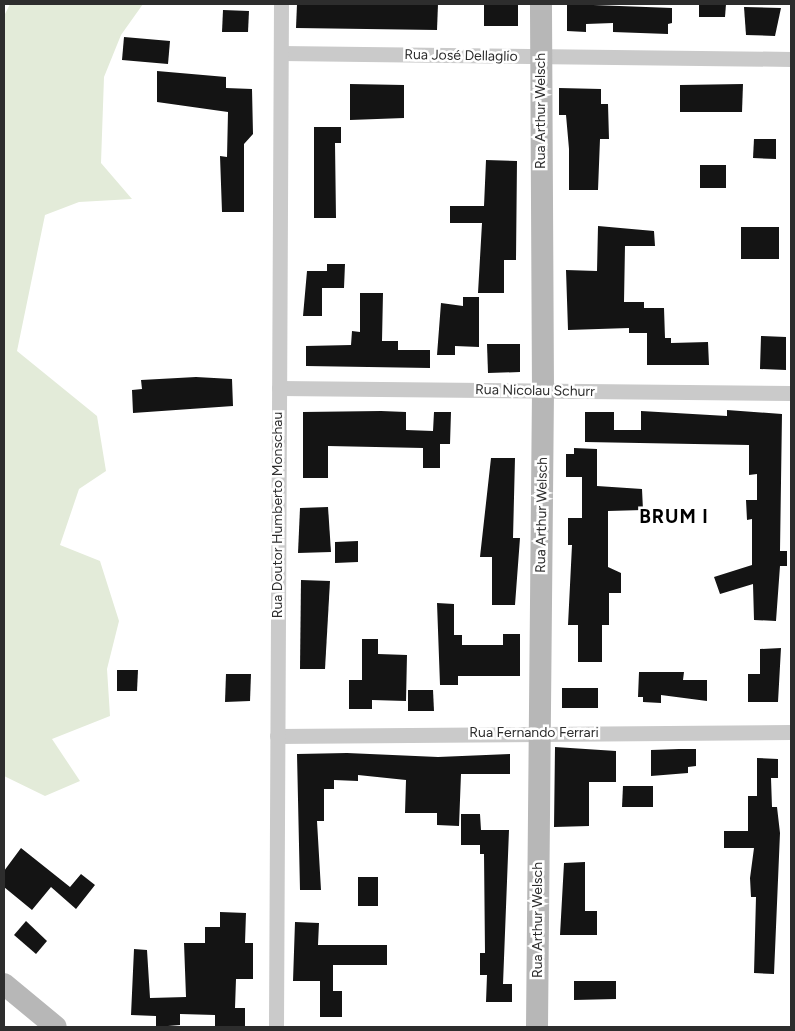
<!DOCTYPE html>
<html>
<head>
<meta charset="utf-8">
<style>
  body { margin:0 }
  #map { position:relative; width:795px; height:1031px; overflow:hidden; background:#fff; font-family:Figtree,sans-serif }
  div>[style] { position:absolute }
  .green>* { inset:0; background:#e3ebd9 }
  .building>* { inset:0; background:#141414 }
  .street>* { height:15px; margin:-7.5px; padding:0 7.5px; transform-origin:7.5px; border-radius:7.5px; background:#cacaca }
  .secondary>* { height:22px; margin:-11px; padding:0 11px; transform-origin:11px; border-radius:11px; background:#b7b7b7 }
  span { translate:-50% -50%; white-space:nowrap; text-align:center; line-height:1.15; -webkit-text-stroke:5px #fff; paint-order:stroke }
  .street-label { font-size:14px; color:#2d2d2d }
  .district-label { font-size:19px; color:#000; font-weight:700; letter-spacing:1px }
  .frame { position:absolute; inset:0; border:5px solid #2d2d2d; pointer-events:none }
</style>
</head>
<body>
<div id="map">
  <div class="green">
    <div style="clip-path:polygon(10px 4px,143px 4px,121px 35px,104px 77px,101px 163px,132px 199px,79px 202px,45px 215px,17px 351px,97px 416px,106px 471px,79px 489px,60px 545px,100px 561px,119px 621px,107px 669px,110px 716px,52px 739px,80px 781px,45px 796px,4px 776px,4px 16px)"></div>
  </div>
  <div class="building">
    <div style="clip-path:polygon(297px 4px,438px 4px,437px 30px,296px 28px)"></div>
    <div style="clip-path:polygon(484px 4px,518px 5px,518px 26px,484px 26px)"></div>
    <div style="clip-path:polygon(567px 4px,672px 8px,672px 23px,668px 24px,668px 34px,613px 32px,613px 23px,586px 24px,586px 32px,567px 31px)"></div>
    <div style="clip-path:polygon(699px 4px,726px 4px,725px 17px,699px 17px)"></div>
    <div style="clip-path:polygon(744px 7px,781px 8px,775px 36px,746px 35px)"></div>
    <div style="clip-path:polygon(223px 10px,249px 11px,248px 32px,222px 32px)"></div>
    <div style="clip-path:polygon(124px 37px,170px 41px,168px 64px,122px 60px)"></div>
    <div style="clip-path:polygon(157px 71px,226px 77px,226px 88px,252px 89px,253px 134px,244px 144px,244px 212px,222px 212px,220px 156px,227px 157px,228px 112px,157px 102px)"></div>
    <div style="clip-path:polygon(350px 84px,404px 85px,404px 118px,350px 120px)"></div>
    <div style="clip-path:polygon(743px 84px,742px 112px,680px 112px,680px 85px)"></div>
    <div style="clip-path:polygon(559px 88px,601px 89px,601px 104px,608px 104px,609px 139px,600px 139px,598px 190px,569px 190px,569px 149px,566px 115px,559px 115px)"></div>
    <div style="clip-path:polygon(314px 127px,341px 127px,341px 143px,335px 143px,336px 218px,314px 218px)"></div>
    <div style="clip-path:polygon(754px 139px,776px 139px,776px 159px,753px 158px)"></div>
    <div style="clip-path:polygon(486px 160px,517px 161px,516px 260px,504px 260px,504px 293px,478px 293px,482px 223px,450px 223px,450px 206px,484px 206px)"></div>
    <div style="clip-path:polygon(700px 165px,726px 165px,726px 188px,700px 188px)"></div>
    <div style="clip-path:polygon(598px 226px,654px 231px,655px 246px,625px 246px,624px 302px,644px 302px,644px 308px,664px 308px,665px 338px,671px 338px,671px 343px,708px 342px,709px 365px,647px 365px,647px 333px,629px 333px,629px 328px,568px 330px,566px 270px,597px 271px)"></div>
    <div style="clip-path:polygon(741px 227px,779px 227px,779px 259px,741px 259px)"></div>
    <div style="clip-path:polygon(327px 264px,345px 264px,344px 288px,322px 288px,322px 316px,303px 316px,307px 271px,327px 271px)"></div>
    <div style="clip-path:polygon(360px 293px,383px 293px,382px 341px,398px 341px,398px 350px,430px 350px,430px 368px,306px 366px,306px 346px,351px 345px,352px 331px,360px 332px)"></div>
    <div style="clip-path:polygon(463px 297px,479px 297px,479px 347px,455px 346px,455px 355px,437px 355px,441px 303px,463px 306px)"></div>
    <div style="clip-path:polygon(761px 336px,786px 337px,786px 370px,760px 369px)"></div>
    <div style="clip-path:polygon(487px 344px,520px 344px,520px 372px,488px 373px)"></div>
    <div style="clip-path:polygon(196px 377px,232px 379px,233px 406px,133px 413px,132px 390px,142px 389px,141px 380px)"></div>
    <div style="clip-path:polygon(727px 410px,782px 414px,780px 551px,787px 551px,787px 566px,780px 566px,776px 621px,754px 620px,753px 584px,720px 594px,714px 577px,752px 565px,752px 519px,747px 520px,746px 500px,757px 500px,757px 474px,749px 475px,749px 445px,585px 442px,585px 412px,614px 412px,614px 430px,641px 430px,641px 411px,727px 416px)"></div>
    <div style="clip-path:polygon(381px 411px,406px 412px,406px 430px,433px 431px,434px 412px,451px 412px,450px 444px,440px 444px,440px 468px,423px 468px,423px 448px,328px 446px,328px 478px,303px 478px,303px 412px)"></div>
    <div style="clip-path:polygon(574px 448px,597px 449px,597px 486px,642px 489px,643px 510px,608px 511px,608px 567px,621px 573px,621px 593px,609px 593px,609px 625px,602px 625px,602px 662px,578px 662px,578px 625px,568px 625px,572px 545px,568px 545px,568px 518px,582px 518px,582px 477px,566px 477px,566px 454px,574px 454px)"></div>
    <div style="clip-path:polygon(491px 458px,515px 458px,513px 538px,520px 538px,515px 605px,492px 605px,492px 557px,480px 557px)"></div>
    <div style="clip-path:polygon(328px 507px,331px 552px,298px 553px,300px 508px)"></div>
    <div style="clip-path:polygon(358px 541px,358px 562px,335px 563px,335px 542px)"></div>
    <div style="clip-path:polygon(301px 580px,330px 581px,325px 669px,300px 669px)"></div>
    <div style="clip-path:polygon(437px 603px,454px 604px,454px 635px,462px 635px,462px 645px,503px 645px,503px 634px,520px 634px,520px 676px,458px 676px,458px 685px,440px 685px)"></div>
    <div style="clip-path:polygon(362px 639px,378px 639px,378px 654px,407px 655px,406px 701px,372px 700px,372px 709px,349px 709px,349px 680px,362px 680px)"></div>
    <div style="clip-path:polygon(781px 648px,778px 702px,748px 702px,748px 674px,760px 674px,760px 649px)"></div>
    <div style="clip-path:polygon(117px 670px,138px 670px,137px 691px,117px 691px)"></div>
    <div style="clip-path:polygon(639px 672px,684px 672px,683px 680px,707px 680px,707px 701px,661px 695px,661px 703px,643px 702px,643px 697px,638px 697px)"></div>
    <div style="clip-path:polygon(226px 674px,251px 674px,250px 701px,225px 702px)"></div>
    <div style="clip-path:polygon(562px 688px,598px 688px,598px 708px,562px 708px)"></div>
    <div style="clip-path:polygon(408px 690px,433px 690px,434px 711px,408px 711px)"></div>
    <div style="clip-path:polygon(555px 747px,616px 751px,616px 782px,589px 782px,589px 826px,554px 827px)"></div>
    <div style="clip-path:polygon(679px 749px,696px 749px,696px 766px,688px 767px,688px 773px,651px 776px,651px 750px)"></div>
    <div style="clip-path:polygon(347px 753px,438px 757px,510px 754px,510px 774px,461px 774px,459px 826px,437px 825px,437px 813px,405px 813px,406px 780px,358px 775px,358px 781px,334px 780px,334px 789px,324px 789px,324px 821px,317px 821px,321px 890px,300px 890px,297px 754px)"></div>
    <div style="clip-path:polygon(757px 758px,778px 759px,778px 778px,771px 778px,772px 807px,777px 807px,780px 833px,774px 974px,754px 973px,756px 897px,751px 897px,750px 878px,754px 848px,724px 848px,724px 831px,748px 831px,748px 796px,757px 796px)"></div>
    <div style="clip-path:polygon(623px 786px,653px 786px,653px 807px,622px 807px)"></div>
    <div style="clip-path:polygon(461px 814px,480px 814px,481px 830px,509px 830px,503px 984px,512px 984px,512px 1002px,486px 1002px,487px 975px,480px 975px,480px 953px,485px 953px,484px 854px,480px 854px,480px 845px,461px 845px)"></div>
    <div style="clip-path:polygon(21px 848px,70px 887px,81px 874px,95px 885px,76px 909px,51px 887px,32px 910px,4px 887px,4px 871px)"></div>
    <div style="clip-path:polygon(585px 862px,585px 911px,597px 911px,597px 935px,560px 935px,564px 863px)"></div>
    <div style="clip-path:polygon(358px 877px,378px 877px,378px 906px,358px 906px)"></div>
    <div style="clip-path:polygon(220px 912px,246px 913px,245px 943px,253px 943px,253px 979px,236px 979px,235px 1008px,245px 1008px,245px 1027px,215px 1027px,215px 1015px,180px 1014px,180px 1025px,156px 1027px,156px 1016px,131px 1015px,134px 949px,147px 950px,150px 998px,186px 997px,184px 943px,205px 943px,205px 927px,220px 927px)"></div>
    <div style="clip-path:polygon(26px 921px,47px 941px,36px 954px,14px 935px)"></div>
    <div style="clip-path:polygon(295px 922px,319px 923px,318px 945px,387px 945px,387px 965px,333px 965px,333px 991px,342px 991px,342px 1017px,320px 1017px,320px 981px,293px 981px)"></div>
    <div style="clip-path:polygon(574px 981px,616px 981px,616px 999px,574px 1000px)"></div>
  </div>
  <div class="street">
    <div style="left:281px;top:53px;width:510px;rotate:0.67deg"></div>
    <div style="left:279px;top:388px;width:512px;rotate:0.56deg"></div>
    <div style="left:277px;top:736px;width:514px;rotate:-0.45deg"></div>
    <div style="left:276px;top:1027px;width:1023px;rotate:-89.72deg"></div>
  </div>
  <div class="secondary">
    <div style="left:4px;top:984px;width:67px;rotate:39.6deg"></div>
    <div style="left:537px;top:1027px;width:635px;rotate:-89.46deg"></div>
    <div style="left:543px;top:392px;width:388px;rotate:-90.3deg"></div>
  </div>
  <div class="street-label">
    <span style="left:461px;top:56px;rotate:1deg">Rua José Dellaglio</span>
    <span style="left:541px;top:111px;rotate:-90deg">Rua Arthur Welsch</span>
    <span style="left:535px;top:391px;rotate:1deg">Rua Nicolau Schurr</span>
    <span style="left:278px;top:515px;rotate:-90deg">Rua Doutor Humberto Monschau</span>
    <span style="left:542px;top:515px;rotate:-89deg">Rua Arthur Welsch</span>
    <span style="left:534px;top:733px">Rua Fernando Ferrari</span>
    <span style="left:538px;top:920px;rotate:-90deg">Rua Arthur Welsch</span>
  </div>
  <div class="district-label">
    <span style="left:674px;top:517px">BRUM I</span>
  </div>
  <div class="frame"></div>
</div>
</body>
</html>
